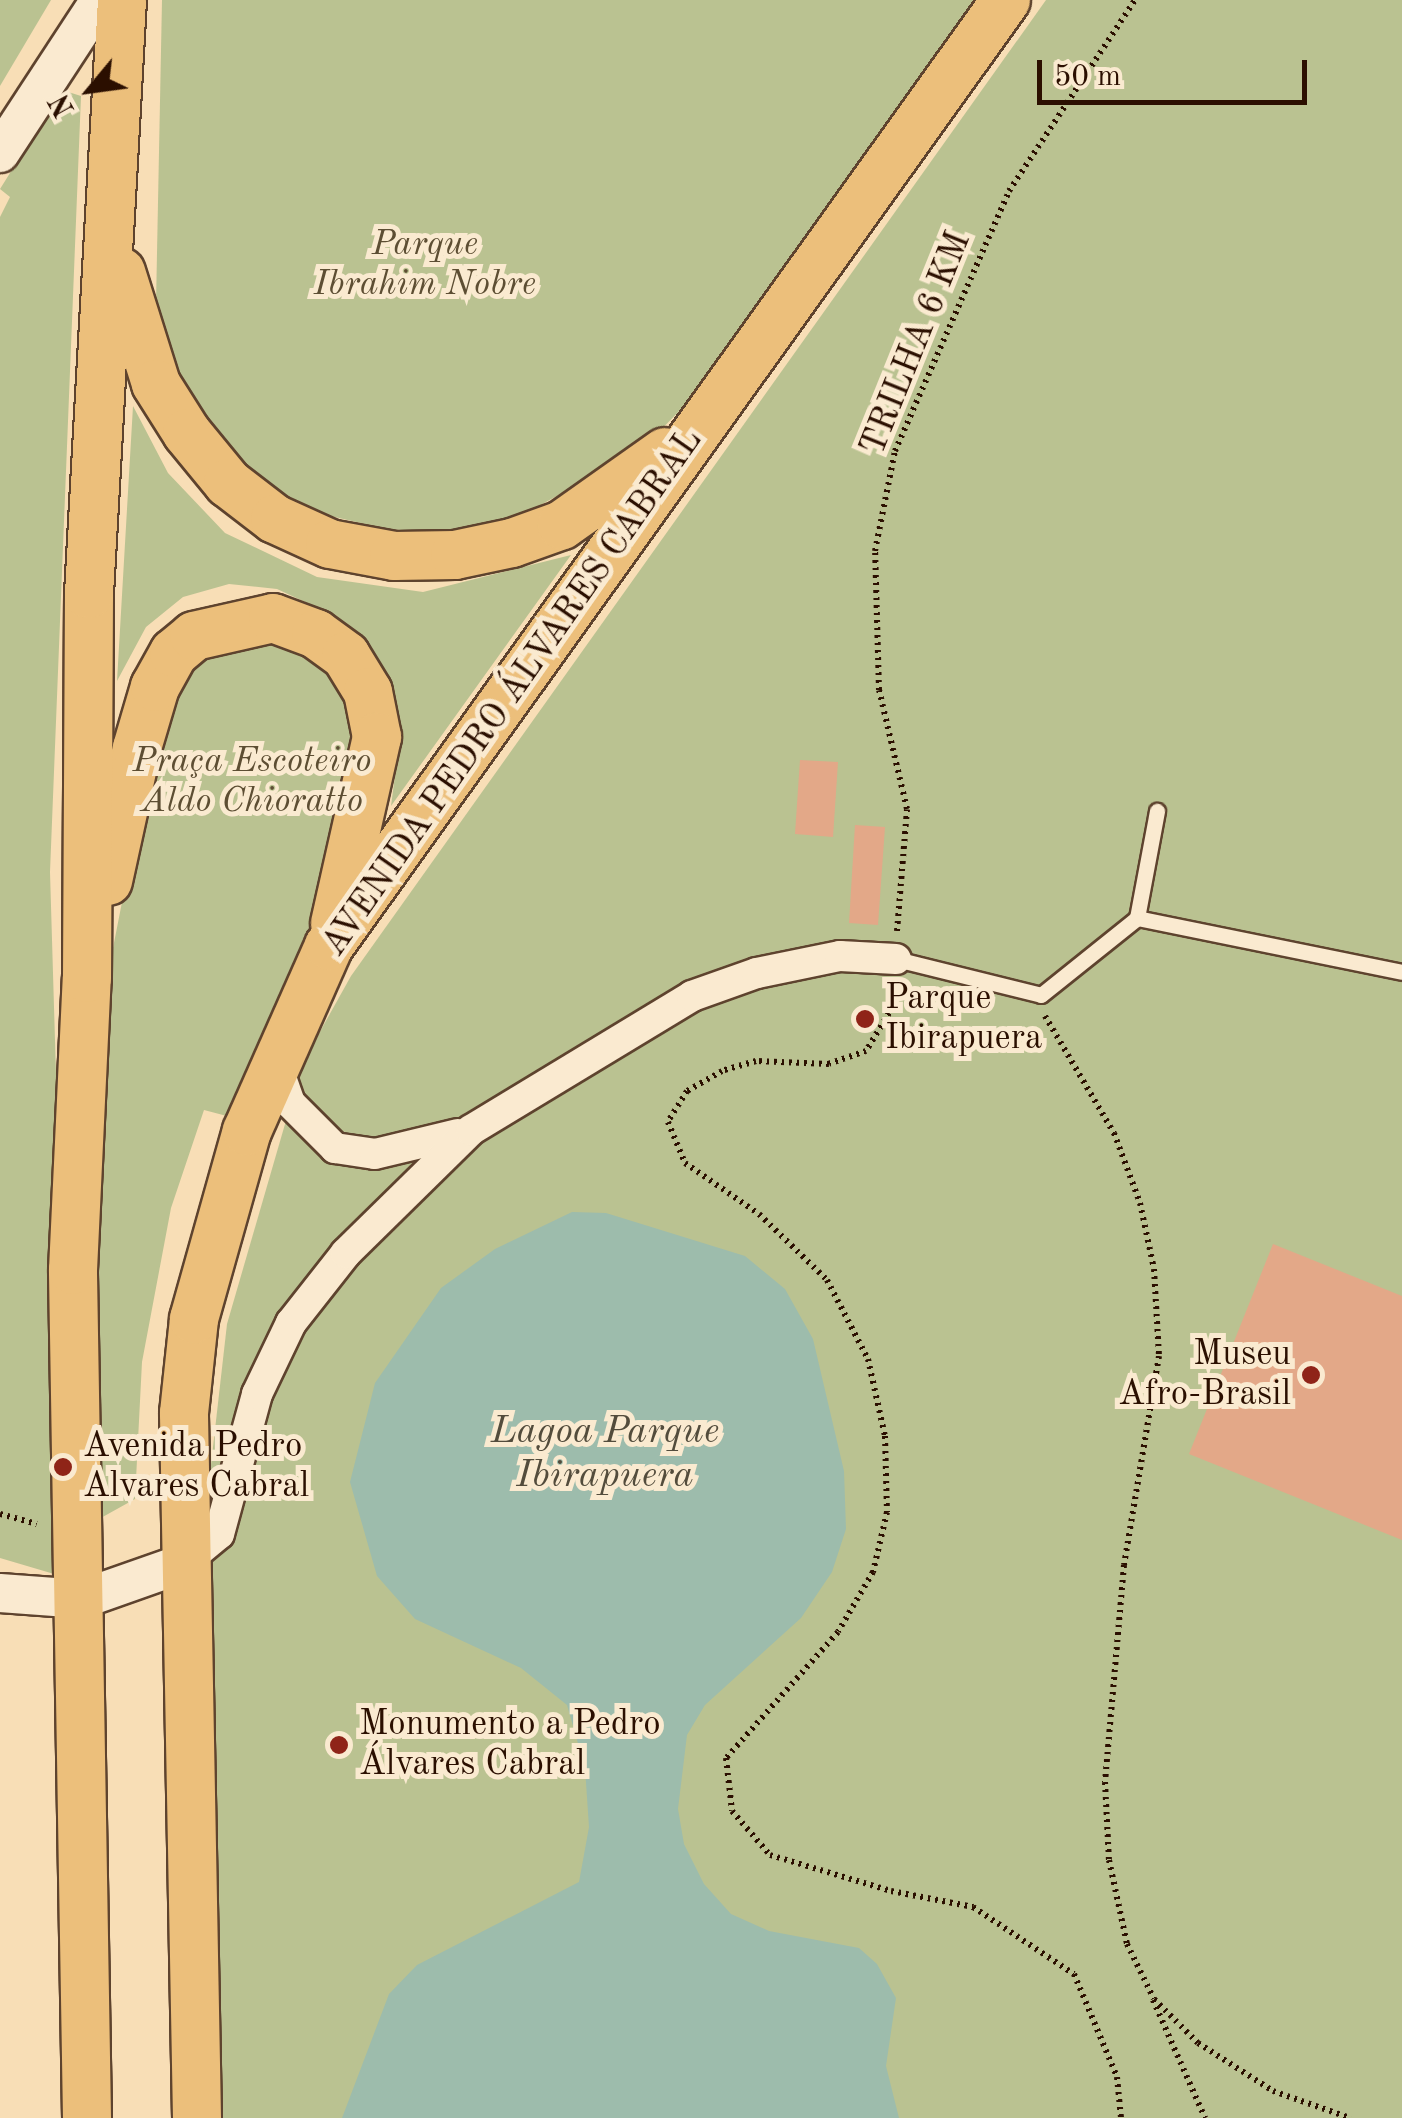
<!DOCTYPE html>
<html>
<head>
<meta charset="utf-8">
<style>
  body { margin:0 }
  #map { position:relative; width:1402px; height:2118px; overflow:hidden; background:#f8deb6; font-family:"Old Standard TT",serif }
  div>[style] { position:absolute }
  .green>* { inset:0; background:#bac291 }
  .water>* { inset:0; background:#9dbcac }
  .building>* { inset:0; background:#e3a888 }
  .path>* { height:6px; margin-top:-3px; transform-origin:0; background:repeating-linear-gradient(90deg,#2b0f00 0 2.5px,transparent 0 7.5px) }
  .roads { filter:drop-shadow(2px 0 #5e432e) drop-shadow(-2px 0 #5e432e) drop-shadow(0 2px #5e432e) drop-shadow(0 -2px #5e432e) }
  .service>* { height:15px; margin:-7.5px; padding:0 7.5px; transform-origin:7.5px; border-radius:7.5px; background:#faead0 }
  .minor>* { height:30px; margin:-15px; padding:0 15px; transform-origin:15px; border-radius:15px; background:#faead0 }
  .tertiary>* { height:38px; margin:-19px; padding:0 19px; transform-origin:19px; border-radius:19px; background:#faead0 }
  .primary>* { height:48px; margin:-24px; padding:0 24px; transform-origin:24px; border-radius:24px; background:#ecbf7b }
  .dots>* { width:28px; height:28px; translate:-50% -50%; box-sizing:border-box; border:5px solid #faead0; border-radius:50% }
  span { translate:-50% -50%; white-space:nowrap; text-align:center; line-height:1.15; -webkit-text-stroke:10px #faead0; paint-order:stroke }
  .park-label { font-size:35px; color:#5d4e33; font-style:italic }
  .street-label { font-size:35px; color:#2b0f00 }
  .poi-label { font-size:35px; color:#2b0f00 }
  .left { translate:0 -50%; text-align:left }
  .right { translate:-100% -50%; text-align:right }
  .water-label { font-size:38px; color:#534c3c; font-style:italic }
  .north { position:absolute; left:40px; top:40px; width:100px; height:100px; -webkit-text-stroke:8px #faead0; paint-order:stroke; rotate:241deg; font-size:28px; font-weight:700; line-height:40px; text-align:center; color:#2b0f00 }
  .north::after { content:''; display:block; margin:auto; width:35px; height:45px; background:#2b0f00; clip-path:polygon(50% 0,100% 100%,50% 72%,0 100%) }
  .scale { position:absolute; left:1037px; top:60px; width:270px; height:45px; box-sizing:border-box; border:5px solid #2b0f00; border-top:0; padding-left:12px; font-size:30px; line-height:35px; white-space:nowrap; color:#2b0f00; -webkit-text-stroke:8px #faead0; paint-order:stroke }
</style>
</head>
<body>
<div id="map">
  <div class="green">
    <div style="clip-path:polygon(0 0,51px 0,0 86px)"></div>
    <div style="clip-path:polygon(162px 0,983px 0,696px 394px,643px 448px,510px 522px,449px 533px,386px 529px,322px 514px,265px 484px,213px 433px,177px 371px,156px 304px)"></div>
    <div style="clip-path:polygon(1046px 0,1402px 0,1402px 2118px,221px 2118px,202px 1544px,227px 1324px,303px 1062px,351px 976px)"></div>
    <div style="clip-path:polygon(62px 90px,81px 96px,50px 872px,71px 1579px,0 1558px,0 217px,10px 197px,0 189px)"></div>
    <div style="clip-path:polygon(133px 406px,168px 473px,225px 533px,317px 577px,423px 592px,571px 555px,391px 806px,400px 738px,394px 696px,368px 650px,329px 613px,277px 589px,229px 584px,183px 597px,146px 627px,117px 681px)"></div>
    <div style="clip-path:polygon(267px 633px,318px 650px,365px 725px,315px 946px,242px 1120px,204px 1110px,171px 1208px,142px 1362px,135px 1499px,99px 1519px,90px 1276px,104px 994px,151px 754px,186px 664px)"></div>
  </div>
  <div class="water">
    <div style="clip-path:polygon(572px 1212px,606px 1213px,745px 1256px,785px 1289px,813px 1339px,844px 1471px,846px 1529px,832px 1572px,801px 1618px,705px 1705px,687px 1735px,678px 1809px,684px 1844px,704px 1884px,731px 1914px,769px 1931px,859px 1948px,877px 1964px,896px 1998px,886px 2066px,899px 2118px,342px 2118px,389px 1994px,417px 1965px,579px 1882px,589px 1827px,585px 1768px,567px 1705px,521px 1668px,415px 1619px,377px 1576px,350px 1482px,375px 1383px,441px 1288px,495px 1249px)"></div>
  </div>
  <div class="building">
    <div style="clip-path:polygon(800px 760px,838px 762px,833px 837px,795px 834px)"></div>
    <div style="clip-path:polygon(855px 825px,885px 827px,878px 925px,849px 923px)"></div>
    <div style="clip-path:polygon(1273px 1244px,1402px 1296px,1402px 1540px,1189px 1454px)"></div>
  </div>
  <div class="path">
    <div style="left:897px;top:931px;width:122px;rotate:-85.3deg"></div>
    <div style="left:907px;top:809px;width:122px;rotate:-103.2deg"></div>
    <div style="left:879px;top:690px;width:139px;rotate:-91.6deg"></div>
    <div style="left:875px;top:551px;width:102px;rotate:-78.7deg"></div>
    <div style="left:895px;top:451px;width:284px;rotate:-66.3deg"></div>
    <div style="left:1009px;top:191px;width:229px;rotate:-56.6deg"></div>
    <div style="left:892px;top:988px;width:25px;rotate:97deg"></div>
    <div style="left:889px;top:1013px;width:44px;rotate:121.2deg"></div>
    <div style="left:866px;top:1051px;width:39px;rotate:161deg"></div>
    <div style="left:829px;top:1064px;width:73px;rotate:-177.6deg"></div>
    <div style="left:756px;top:1061px;width:35px;rotate:164deg"></div>
    <div style="left:722px;top:1071px;width:40px;rotate:150.3deg"></div>
    <div style="left:687px;top:1091px;width:36px;rotate:122deg"></div>
    <div style="left:668px;top:1122px;width:44px;rotate:67.5deg"></div>
    <div style="left:685px;top:1163px;width:90px;rotate:34.6deg"></div>
    <div style="left:759px;top:1214px;width:95px;rotate:44.1deg"></div>
    <div style="left:827px;top:1280px;width:89px;rotate:62.6deg"></div>
    <div style="left:868px;top:1359px;width:79px;rotate:77.6deg"></div>
    <div style="left:885px;top:1436px;width:76px;rotate:88.5deg"></div>
    <div style="left:887px;top:1512px;width:62px;rotate:103.1deg"></div>
    <div style="left:873px;top:1572px;width:69px;rotate:120.3deg"></div>
    <div style="left:838px;top:1632px;width:169px;rotate:131.6deg"></div>
    <div style="left:726px;top:1758px;width:53px;rotate:83.5deg"></div>
    <div style="left:732px;top:1811px;width:58px;rotate:49.2deg"></div>
    <div style="left:770px;top:1855px;width:126px;rotate:16.6deg"></div>
    <div style="left:891px;top:1891px;width:84px;rotate:11deg"></div>
    <div style="left:973px;top:1907px;width:121px;rotate:33.6deg"></div>
    <div style="left:1074px;top:1974px;width:112px;rotate:67.3deg"></div>
    <div style="left:1117px;top:2077px;width:41px;rotate:84.4deg"></div>
    <div style="left:1045px;top:1016px;width:136px;rotate:59.5deg"></div>
    <div style="left:1114px;top:1133px;width:75px;rotate:69.6deg"></div>
    <div style="left:1140px;top:1203px;width:67px;rotate:78deg"></div>
    <div style="left:1154px;top:1269px;width:87px;rotate:86.7deg"></div>
    <div style="left:1159px;top:1356px;width:212px;rotate:99.5deg"></div>
    <div style="left:1124px;top:1565px;width:218px;rotate:95deg"></div>
    <div style="left:1105px;top:1782px;width:78px;rotate:87.1deg"></div>
    <div style="left:1109px;top:1860px;width:86px;rotate:77.9deg"></div>
    <div style="left:1127px;top:1944px;width:61px;rotate:63.9deg"></div>
    <div style="left:1154px;top:1999px;width:62px;rotate:45deg"></div>
    <div style="left:1198px;top:2043px;width:89px;rotate:32.6deg"></div>
    <div style="left:1273px;top:2091px;width:82px;rotate:19.3deg"></div>
    <div style="left:0;top:1514px;width:38px;rotate:15deg"></div>
    <div style="left:1153px;top:2000px;width:129px;rotate:66.2deg"></div>
  </div>
  <div class="roads">
    <div class="service">
      <div style="left:1137px;top:918px;width:270px;rotate:11.5deg"></div>
      <div style="left:896px;top:959px;width:149px;rotate:13.9deg"></div>
      <div style="left:1041px;top:995px;width:123px;rotate:-38.7deg"></div>
      <div style="left:1137px;top:918px;width:109px;rotate:-79.4deg"></div>
    </div>
    <div class="minor">
      <div style="left:276px;top:1063px;width:42px;rotate:70.7deg"></div>
      <div style="left:290px;top:1103px;width:64px;rotate:45deg"></div>
      <div style="left:335px;top:1148px;width:40px;rotate:8.5deg"></div>
      <div style="left:375px;top:1154px;width:85px;rotate:-13.5deg"></div>
      <div style="left:184px;top:1563px;width:45px;rotate:-39.6deg"></div>
      <div style="left:219px;top:1534px;width:145px;rotate:-74.8deg"></div>
      <div style="left:257px;top:1394px;width:79px;rotate:-64.4deg"></div>
      <div style="left:291px;top:1323px;width:89px;rotate:-51.8deg"></div>
      <div style="left:346px;top:1253px;width:175px;rotate:-44.5deg"></div>
      <div style="left:471px;top:1130px;width:258px;rotate:-31.2deg"></div>
      <div style="left:692px;top:996px;width:69px;rotate:-19.5deg"></div>
      <div style="left:757px;top:973px;width:85px;rotate:-11.6deg"></div>
      <div style="left:840px;top:956px;width:56px;rotate:3.1deg"></div>
    </div>
    <div class="tertiary">
      <div style="left:0;top:153px;width:183px;rotate:-56.8deg"></div>
      <div style="left:0;top:1593px;width:82px;rotate:4.2deg"></div>
      <div style="left:82px;top:1599px;width:108px;rotate:-19.4deg"></div>
    </div>
    <div class="primary">
      <div style="left:121px;top:272px;width:117px;rotate:72.6deg"></div>
      <div style="left:156px;top:384px;width:58px;rotate:57.7deg"></div>
      <div style="left:187px;top:433px;width:65px;rotate:50.6deg"></div>
      <div style="left:228px;top:483px;width:59px;rotate:37.5deg"></div>
      <div style="left:275px;top:519px;width:60px;rotate:24.4deg"></div>
      <div style="left:330px;top:544px;width:65px;rotate:10.6deg"></div>
      <div style="left:394px;top:556px;width:61px;rotate:-0.9deg"></div>
      <div style="left:455px;top:555px;width:58px;rotate:-11.9deg"></div>
      <div style="left:512px;top:543px;width:53px;rotate:-19.8deg"></div>
      <div style="left:562px;top:525px;width:126px;rotate:-35.3deg"></div>
      <div style="left:108px;top:881px;width:136px;rotate:-77.7deg"></div>
      <div style="left:137px;top:748px;width:64px;rotate:-73.6deg"></div>
      <div style="left:155px;top:687px;width:39px;rotate:-61deg"></div>
      <div style="left:174px;top:653px;width:26px;rotate:-40deg"></div>
      <div style="left:194px;top:636px;width:81px;rotate:-12.8deg"></div>
      <div style="left:273px;top:618px;width:46px;rotate:20.4deg"></div>
      <div style="left:316px;top:634px;width:37px;rotate:36deg"></div>
      <div style="left:346px;top:656px;width:42px;rotate:58.6deg"></div>
      <div style="left:368px;top:692px;width:46px;rotate:78.7deg"></div>
      <div style="left:377px;top:737px;width:191px;rotate:102.7deg"></div>
      <div style="left:87px;top:2118px;width:848px;rotate:-90.95deg"></div>
      <div style="left:73px;top:1270px;width:292px;rotate:-87.3deg"></div>
      <div style="left:87px;top:978px;width:384px;rotate:-89.7deg"></div>
      <div style="left:89px;top:594px;width:595px;rotate:-86.82deg"></div>
      <div style="left:197px;top:2118px;width:705px;rotate:-91.06deg"></div>
      <div style="left:184px;top:1413px;width:95px;rotate:-83.9deg"></div>
      <div style="left:194px;top:1319px;width:195px;rotate:-74.3deg"></div>
      <div style="left:247px;top:1131px;width:202px;rotate:-66.1deg"></div>
      <div style="left:329px;top:946px;width:1163px;rotate:-54.41deg"></div>
    </div>
  </div>
  <div class="dots">
    <div style="left:865px;top:1019px;background:#8f2418"></div>
    <div style="left:1311px;top:1375px;background:#8f2418"></div>
    <div style="left:63px;top:1467px;background:#8f2418"></div>
    <div style="left:339px;top:1745px;background:#8f2418"></div>
  </div>
  <div class="park-label">
    <span style="left:425px;top:265px">Parque<br>Ibrahim Nobre</span>
    <span style="left:252px;top:782px">Praça Escoteiro<br>Aldo Chioratto</span>
  </div>
  <div class="street-label">
    <span style="left:917px;top:344px;rotate:-68deg">TRILHA 6 KM</span>
    <span style="left:513px;top:693px;rotate:-55deg">AVENIDA PEDRO ÁLVARES CABRAL</span>
  </div>
  <div class="poi-label">
    <span class="left" style="left:885px;top:1019px">Parque<br>Ibirapuera</span>
    <span class="right" style="left:1291px;top:1375px">Museu<br>Afro-Brasil</span>
    <span class="left" style="left:83px;top:1467px">Avenida Pedro<br>Alvares Cabral</span>
    <span class="left" style="left:359px;top:1745px">Monumento a Pedro<br>Álvares Cabral</span>
  </div>
  <div class="water-label">
    <span style="left:605px;top:1455px">Lagoa Parque<br>Ibirapuera</span>
  </div>
  <div class="north">N</div>
  <div class="scale">50 m</div>
</div>
</body>
</html>
